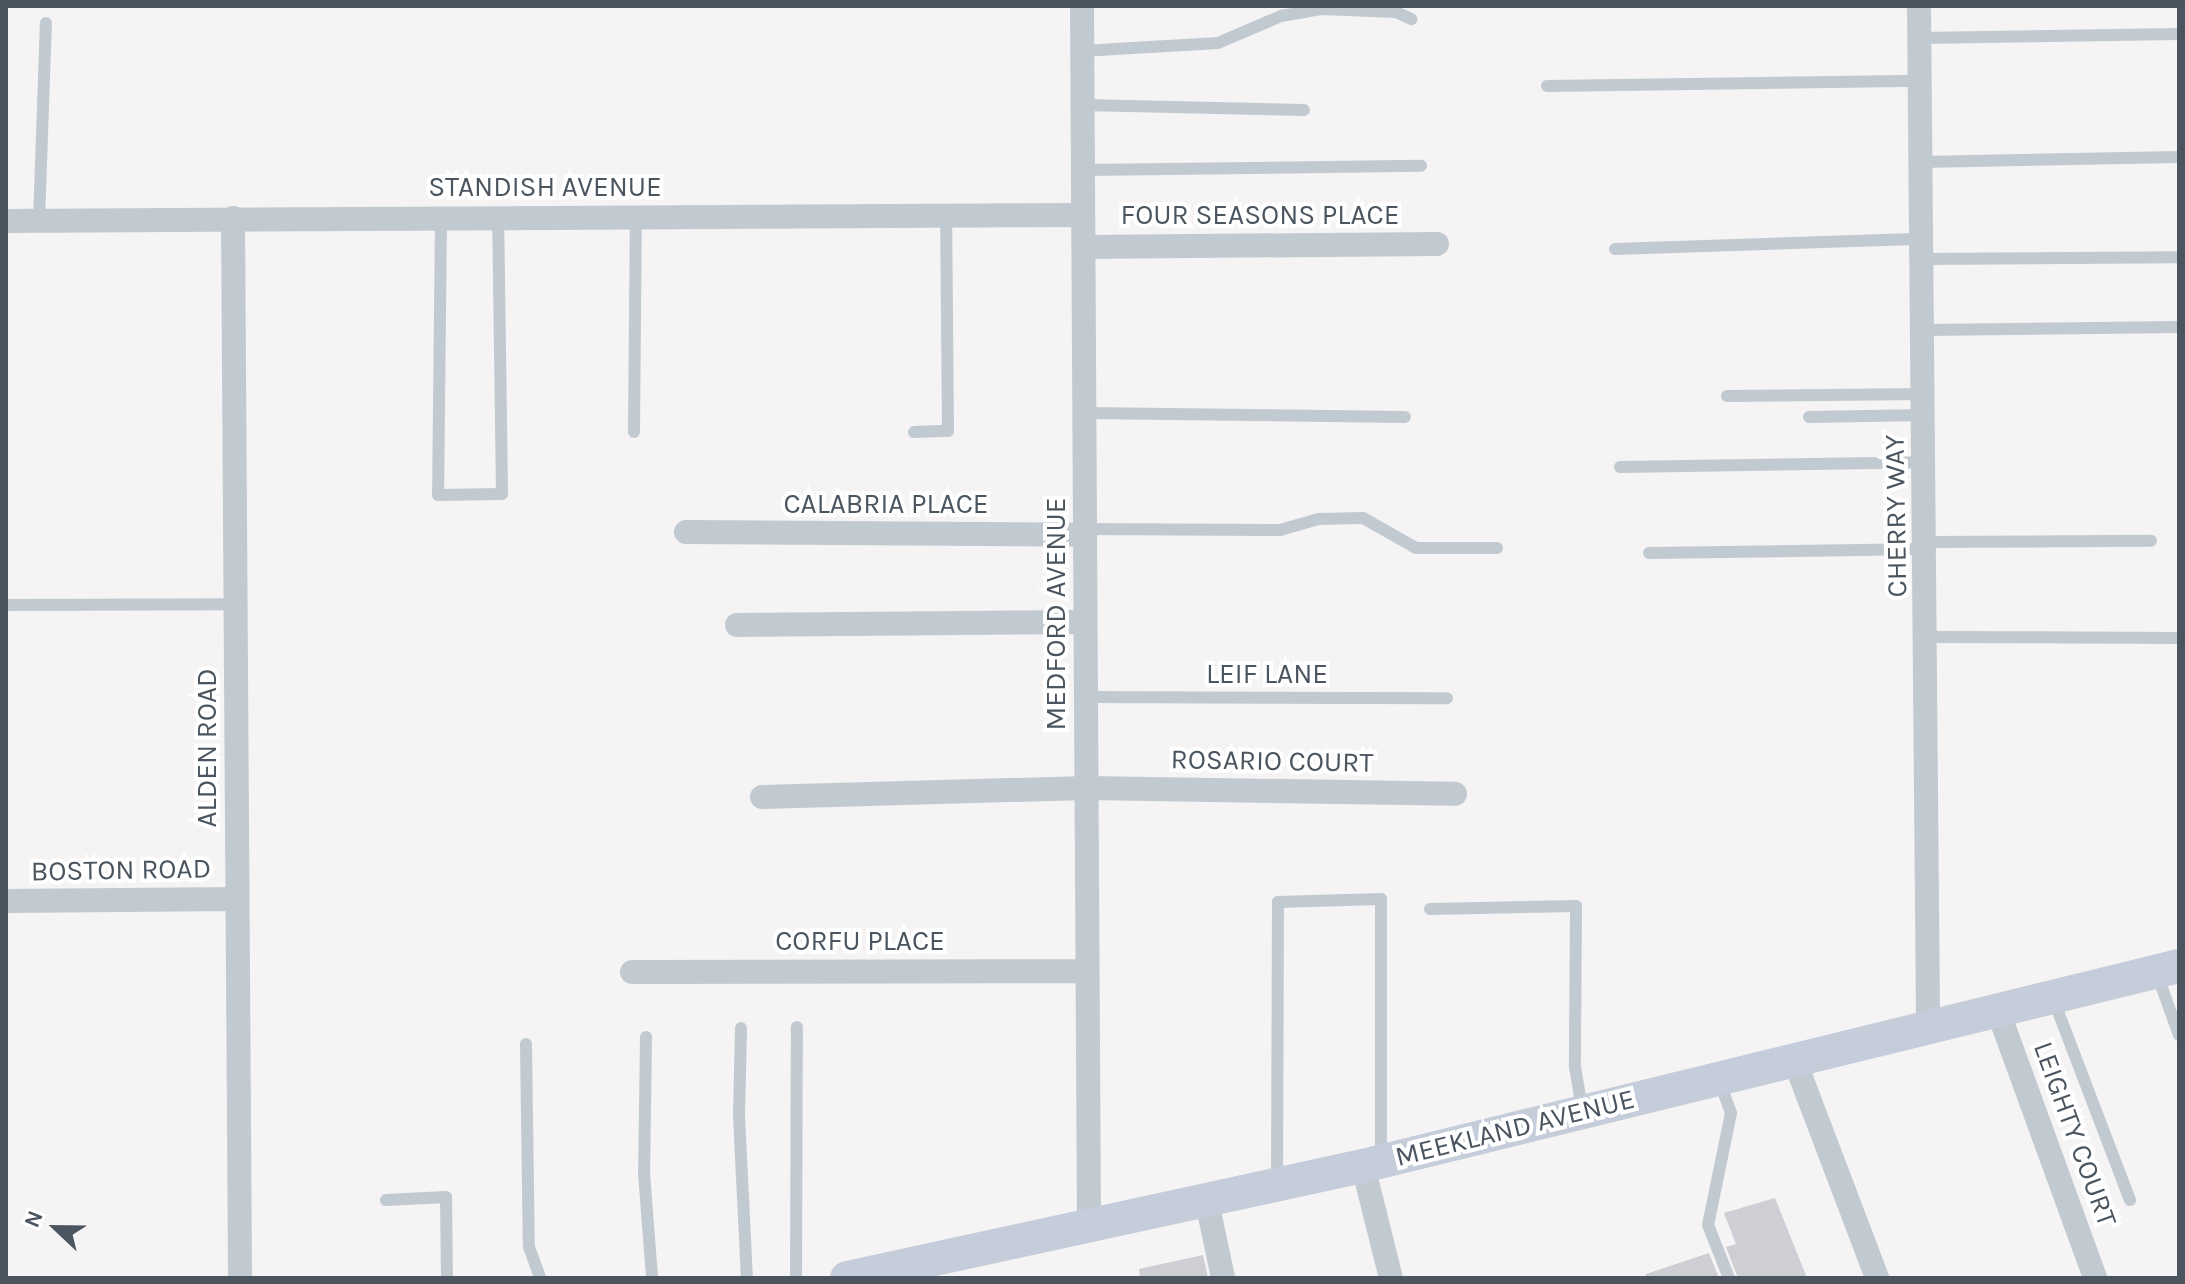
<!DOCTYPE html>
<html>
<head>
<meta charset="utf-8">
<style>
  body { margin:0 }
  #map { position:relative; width:2185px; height:1284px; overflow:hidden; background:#f5f3f3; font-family:Karla,sans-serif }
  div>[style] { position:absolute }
  .building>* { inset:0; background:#cdcfd5 }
  .lane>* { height:12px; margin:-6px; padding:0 6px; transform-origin:6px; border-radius:6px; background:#c1cad1 }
  .street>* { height:24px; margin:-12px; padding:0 12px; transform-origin:12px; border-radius:12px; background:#c1cad1 }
  .secondary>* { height:34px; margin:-17px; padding:0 17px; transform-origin:17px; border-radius:17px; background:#c4cdd9 }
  span { translate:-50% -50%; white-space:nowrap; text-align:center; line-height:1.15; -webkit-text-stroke:8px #fff; paint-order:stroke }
  .street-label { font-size:28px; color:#4a5560 }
  .frame { position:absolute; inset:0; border:8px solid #4a5560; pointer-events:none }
  .north { position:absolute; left:16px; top:1188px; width:80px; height:80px; -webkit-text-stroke:6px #fff; paint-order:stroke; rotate:292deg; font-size:22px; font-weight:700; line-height:32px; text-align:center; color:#4a5560 }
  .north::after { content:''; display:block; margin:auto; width:28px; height:36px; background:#4a5560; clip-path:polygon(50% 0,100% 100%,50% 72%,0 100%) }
</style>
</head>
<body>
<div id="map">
  <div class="building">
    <div style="clip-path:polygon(1775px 1198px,1807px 1278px,1738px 1278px,1726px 1247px,1736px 1244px,1724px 1213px)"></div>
    <div style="clip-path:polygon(1709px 1253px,1719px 1278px,1646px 1278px,1646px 1274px)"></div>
    <div style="clip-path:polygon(1203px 1255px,1208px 1278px,1140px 1278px,1139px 1269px)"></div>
  </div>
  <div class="lane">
    <div style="left:1920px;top:38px;width:259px;rotate:-0.9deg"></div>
    <div style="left:1082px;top:51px;width:136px;rotate:-3.4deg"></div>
    <div style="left:1218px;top:43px;width:69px;rotate:-23.2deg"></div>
    <div style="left:1281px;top:16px;width:42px;rotate:-9.7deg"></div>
    <div style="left:1322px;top:9px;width:74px;rotate:2.3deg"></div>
    <div style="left:1396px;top:12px;width:17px;rotate:25deg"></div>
    <div style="left:1547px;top:86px;width:373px;rotate:-0.8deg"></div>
    <div style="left:1083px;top:105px;width:221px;rotate:1.3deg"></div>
    <div style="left:1921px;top:162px;width:258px;rotate:-1.1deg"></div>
    <div style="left:1083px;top:170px;width:338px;rotate:-0.7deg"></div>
    <div style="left:441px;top:217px;width:278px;rotate:90.6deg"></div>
    <div style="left:438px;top:495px;width:64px;rotate:-0.9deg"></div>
    <div style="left:502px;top:494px;width:276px;rotate:-90.8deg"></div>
    <div style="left:39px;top:221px;width:198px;rotate:-88deg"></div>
    <div style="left:1615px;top:249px;width:307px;rotate:-1.9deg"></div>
    <div style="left:1923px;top:259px;width:256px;rotate:-0.4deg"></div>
    <div style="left:1924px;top:330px;width:255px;rotate:-0.7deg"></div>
    <div style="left:1727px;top:396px;width:196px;rotate:-0.6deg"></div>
    <div style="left:1085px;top:413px;width:320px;rotate:0.7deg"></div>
    <div style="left:1809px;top:417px;width:116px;rotate:-1deg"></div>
    <div style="left:634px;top:432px;width:214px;rotate:-89.5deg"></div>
    <div style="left:914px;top:432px;width:34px;rotate:-2deg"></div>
    <div style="left:948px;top:431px;width:215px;rotate:-90.5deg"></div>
    <div style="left:1620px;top:467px;width:306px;rotate:-0.9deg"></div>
    <div style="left:1085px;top:529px;width:195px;rotate:0.3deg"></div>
    <div style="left:1280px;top:530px;width:41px;rotate:-15.8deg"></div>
    <div style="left:1319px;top:519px;width:44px;rotate:-1.3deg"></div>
    <div style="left:1363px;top:518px;width:61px;rotate:29.5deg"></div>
    <div style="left:1416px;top:548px;width:81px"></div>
    <div style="left:1927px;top:542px;width:224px;rotate:-0.3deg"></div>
    <div style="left:1649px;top:553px;width:278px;rotate:-0.8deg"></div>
    <div style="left:6px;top:605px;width:230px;rotate:-0.2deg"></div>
    <div style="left:1927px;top:637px;width:252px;rotate:0.2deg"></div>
    <div style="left:1086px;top:697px;width:361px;rotate:0.2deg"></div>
    <div style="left:1430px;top:909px;width:146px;rotate:-1.2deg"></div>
    <div style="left:1576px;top:906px;width:161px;rotate:90.4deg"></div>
    <div style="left:1575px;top:1067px;width:42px;rotate:80.3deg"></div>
    <div style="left:2157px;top:974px;width:65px;rotate:70.2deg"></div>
    <div style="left:2054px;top:1001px;width:213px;rotate:69.1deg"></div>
    <div style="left:741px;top:1028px;width:88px;rotate:91.3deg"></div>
    <div style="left:739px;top:1116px;width:162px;rotate:87.2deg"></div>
    <div style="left:646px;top:1037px;width:136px;rotate:90.8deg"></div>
    <div style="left:644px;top:1173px;width:105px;rotate:85.6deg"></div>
    <div style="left:526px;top:1044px;width:203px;rotate:89.2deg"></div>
    <div style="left:529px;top:1247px;width:33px;rotate:70deg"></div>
    <div style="left:1719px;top:1080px;width:35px;rotate:70deg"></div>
    <div style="left:1731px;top:1113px;width:114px;rotate:101.6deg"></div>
    <div style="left:1708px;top:1225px;width:57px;rotate:68.4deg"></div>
    <div style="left:1277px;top:1183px;width:281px;rotate:-89.8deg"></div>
    <div style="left:1278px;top:902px;width:103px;rotate:-1.7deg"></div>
    <div style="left:1381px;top:899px;width:260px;rotate:90deg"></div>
    <div style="left:386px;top:1200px;width:60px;rotate:-2.9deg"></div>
    <div style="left:446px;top:1197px;width:81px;rotate:89.3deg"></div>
    <div style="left:796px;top:1278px;width:251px;rotate:-89.8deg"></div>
  </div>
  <div class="street">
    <div style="left:1082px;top:6px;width:1217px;rotate:89.67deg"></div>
    <div style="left:1919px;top:6px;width:1019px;rotate:89.49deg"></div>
    <div style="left:233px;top:218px;width:1060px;rotate:89.62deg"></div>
    <div style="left:6px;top:221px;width:1077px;rotate:-0.32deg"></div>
    <div style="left:1084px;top:247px;width:353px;rotate:-0.5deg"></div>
    <div style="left:686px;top:532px;width:399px;rotate:0.4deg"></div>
    <div style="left:737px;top:625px;width:348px;rotate:-0.5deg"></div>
    <div style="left:762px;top:797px;width:325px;rotate:-1.6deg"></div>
    <div style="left:1087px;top:788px;width:368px;rotate:0.9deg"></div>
    <div style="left:6px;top:901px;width:231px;rotate:-0.5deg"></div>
    <div style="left:632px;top:972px;width:455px;rotate:-0.1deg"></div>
    <div style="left:1998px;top:1011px;width:284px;rotate:70deg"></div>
    <div style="left:1794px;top:1059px;width:234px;rotate:69.2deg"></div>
    <div style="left:1363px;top:1166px;width:115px;rotate:76deg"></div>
    <div style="left:1206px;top:1197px;width:83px;rotate:78.1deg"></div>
  </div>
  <div class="secondary">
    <div style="left:847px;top:1278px;width:528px;rotate:-12.25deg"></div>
    <div style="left:1363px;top:1166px;width:840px;rotate:-13.77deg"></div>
  </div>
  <div class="street-label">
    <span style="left:545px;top:187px">STANDISH AVENUE</span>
    <span style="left:1260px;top:215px">FOUR SEASONS PLACE</span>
    <span style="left:886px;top:504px">CALABRIA PLACE</span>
    <span style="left:1896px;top:516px;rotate:-91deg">CHERRY WAY</span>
    <span style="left:1056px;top:614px;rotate:-90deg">MEDFORD AVENUE</span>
    <span style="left:1267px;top:674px">LEIF LANE</span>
    <span style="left:207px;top:748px;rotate:-90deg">ALDEN ROAD</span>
    <span style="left:1272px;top:761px;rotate:1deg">ROSARIO COURT</span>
    <span style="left:121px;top:870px;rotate:-1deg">BOSTON ROAD</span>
    <span style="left:860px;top:941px">CORFU PLACE</span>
    <span style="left:1515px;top:1128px;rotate:-14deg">MEEKLAND AVENUE</span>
    <span style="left:2075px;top:1134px;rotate:70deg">LEIGHTY COURT</span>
  </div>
  <div class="frame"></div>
  <div class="north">N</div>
</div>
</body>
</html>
